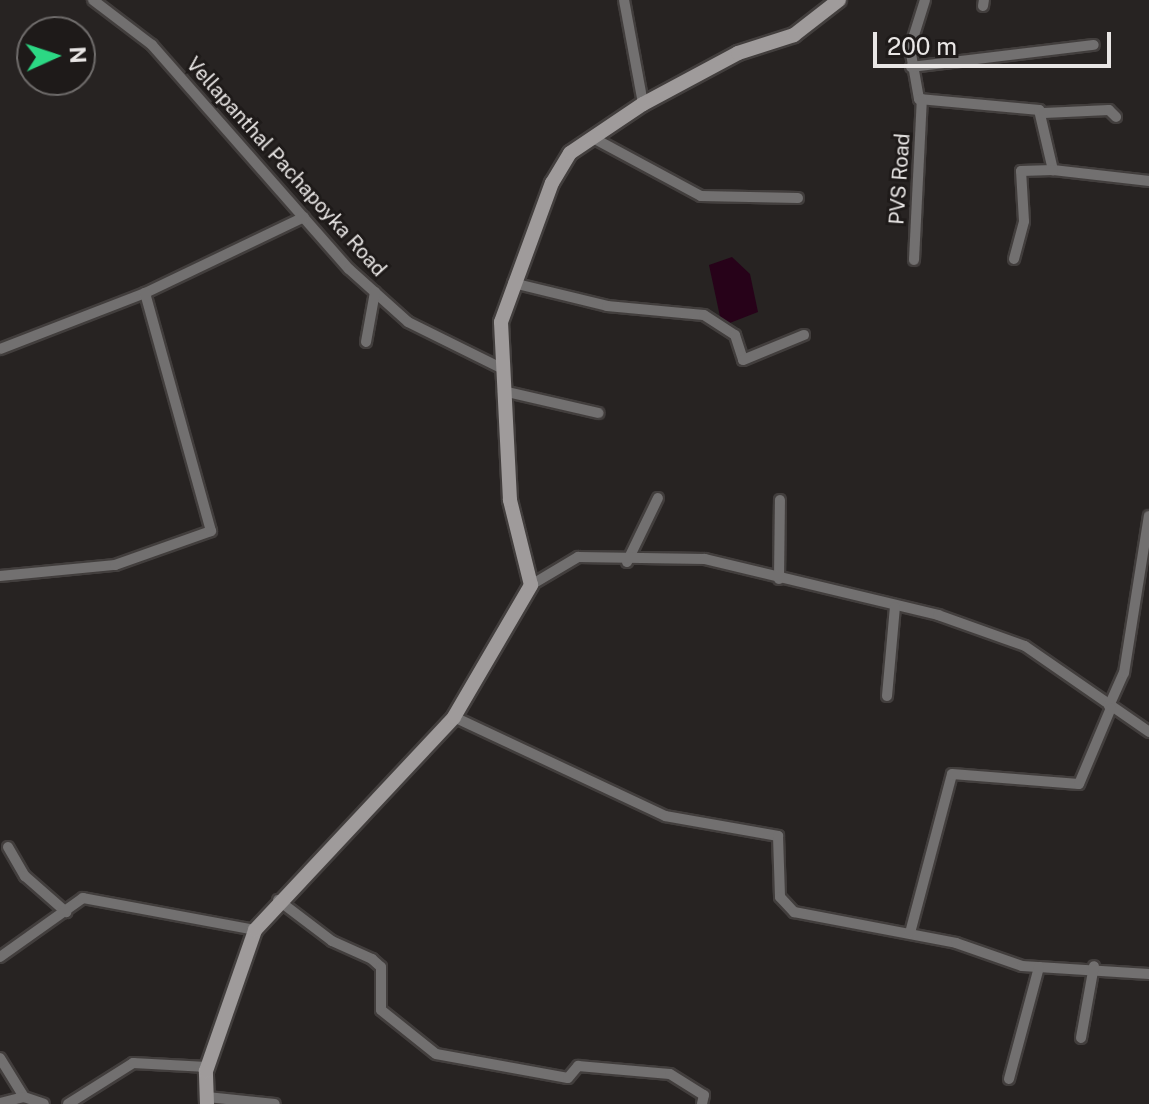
<!DOCTYPE html>
<html>
<head>
<meta charset="utf-8">
<style>
  body { margin:0 }
  #map { position:relative; width:1149px; height:1104px; overflow:hidden; background:#272322; font-family:"Public Sans",sans-serif }
  div>[style] { position:absolute }
  .water>* { inset:0; background:#270219 }
  .roads { filter:drop-shadow(2px 0 #423e3d) drop-shadow(-2px 0 #423e3d) drop-shadow(0 2px #423e3d) drop-shadow(0 -2px #423e3d) }
  .minor>* { height:10px; margin:-5px; padding:0 5px; transform-origin:5px; border-radius:5px; background:#727070 }
  .secondary>* { height:14px; margin:-7px; padding:0 7px; transform-origin:7px; border-radius:7px; background:#9f9b9b }
  span { translate:-50% -50%; white-space:nowrap; text-align:center; line-height:1.15; -webkit-text-stroke:6px #1e1a19; paint-order:stroke }
  .street-label { font-size:20px; color:#e9e6e5 }
  .north { position:absolute; left:16px; top:16px; width:80px; height:80px; box-sizing:border-box; background:#1e1a19; border:2px solid #6f6c6b; border-radius:50%; rotate:87deg; font-size:22px; font-weight:700; line-height:32px; text-align:center; color:#e9e6e5 }
  .north::after { content:''; display:block; margin:auto; width:28px; height:36px; background:#2cd884; clip-path:polygon(50% 0,100% 100%,50% 72%,0 100%) }
  .scale { position:absolute; left:873px; top:32px; width:238px; height:36px; box-sizing:border-box; border:4px solid #e9e6e5; border-top:0; padding-left:10px; font-size:24px; line-height:28px; white-space:nowrap; color:#e9e6e5; -webkit-text-stroke:6px #1e1a19; paint-order:stroke }
</style>
</head>
<body>
<div id="map">
  <div class="water">
    <div style="clip-path:polygon(732px 257px,750px 274px,758px 312px,722px 326px,709px 265px)"></div>
  </div>
  <div class="roads">
    <div class="minor">
      <div style="left:93px;top:0;width:74px;rotate:37.3deg"></div>
      <div style="left:152px;top:45px;width:298px;rotate:48.7deg"></div>
      <div style="left:349px;top:269px;width:79px;rotate:41.9deg"></div>
      <div style="left:408px;top:322px;width:106px;rotate:26.3deg"></div>
      <div style="left:624px;top:0;width:106px;rotate:79.6deg"></div>
      <div style="left:925px;top:0;width:50px;rotate:107.4deg"></div>
      <div style="left:910px;top:48px;width:52px;rotate:80deg"></div>
      <div style="left:919px;top:99px;width:121px;rotate:5.2deg"></div>
      <div style="left:1039px;top:110px;width:62px;rotate:76.9deg"></div>
      <div style="left:1053px;top:170px;width:97px;rotate:6.5deg"></div>
      <div style="left:983px;top:6px;width:6px;rotate:-81deg"></div>
      <div style="left:911px;top:67px;width:184px;rotate:-6.9deg"></div>
      <div style="left:1044px;top:113px;width:65px;rotate:-2.6deg"></div>
      <div style="left:1109px;top:110px;width:10px;rotate:45deg"></div>
      <div style="left:595px;top:139px;width:120px;rotate:28.3deg"></div>
      <div style="left:701px;top:196px;width:97px;rotate:1.2deg"></div>
      <div style="left:1014px;top:259px;width:39px;rotate:-75deg"></div>
      <div style="left:1024px;top:221px;width:50px;rotate:-93.4deg"></div>
      <div style="left:1021px;top:171px;width:32px;rotate:-2deg"></div>
      <div style="left:914px;top:260px;width:161px;rotate:-87.2deg"></div>
      <div style="left:513px;top:283px;width:97px;rotate:13.7deg"></div>
      <div style="left:607px;top:306px;width:97px;rotate:5.3deg"></div>
      <div style="left:704px;top:315px;width:37px;rotate:33deg"></div>
      <div style="left:735px;top:335px;width:26px;rotate:72deg"></div>
      <div style="left:743px;top:360px;width:66px;rotate:-22.3deg"></div>
      <div style="left:366px;top:342px;width:51px;rotate:-79.8deg"></div>
      <div style="left:0;top:349px;width:155px;rotate:-21.1deg"></div>
      <div style="left:145px;top:293px;width:176px;rotate:-25.5deg"></div>
      <div style="left:503px;top:391px;width:98px;rotate:13deg"></div>
      <div style="left:627px;top:562px;width:71px;rotate:-64.2deg"></div>
      <div style="left:0;top:576px;width:116px;rotate:-5.5deg"></div>
      <div style="left:115px;top:565px;width:102px;rotate:-19.5deg"></div>
      <div style="left:211px;top:531px;width:247px;rotate:-105.5deg"></div>
      <div style="left:779px;top:579px;width:79px;rotate:-89.3deg"></div>
      <div style="left:531px;top:585px;width:55px;rotate:-30.8deg"></div>
      <div style="left:578px;top:557px;width:127px;rotate:0.9deg"></div>
      <div style="left:705px;top:559px;width:240px;rotate:13.5deg"></div>
      <div style="left:938px;top:615px;width:92px;rotate:19.6deg"></div>
      <div style="left:1025px;top:646px;width:151px;rotate:34.7deg"></div>
      <div style="left:887px;top:696px;width:89px;rotate:-84.9deg"></div>
      <div style="left:1109px;top:706px;width:36px;rotate:-66deg"></div>
      <div style="left:1124px;top:673px;width:159px;rotate:-81deg"></div>
      <div style="left:454px;top:717px;width:233px;rotate:25.1deg"></div>
      <div style="left:665px;top:816px;width:115px;rotate:10deg"></div>
      <div style="left:778px;top:836px;width:61px;rotate:88.1deg"></div>
      <div style="left:780px;top:897px;width:21px;rotate:47deg"></div>
      <div style="left:794px;top:912px;width:165px;rotate:10.8deg"></div>
      <div style="left:956px;top:943px;width:70px;rotate:19.2deg"></div>
      <div style="left:1022px;top:966px;width:127px;rotate:3.6deg"></div>
      <div style="left:8px;top:847px;width:34px;rotate:60deg"></div>
      <div style="left:25px;top:876px;width:55px;rotate:41.3deg"></div>
      <div style="left:278px;top:900px;width:68px;rotate:37.2deg"></div>
      <div style="left:332px;top:941px;width:44px;rotate:24.2deg"></div>
      <div style="left:372px;top:959px;width:12px;rotate:42deg"></div>
      <div style="left:381px;top:967px;width:43px;rotate:90deg"></div>
      <div style="left:381px;top:1010px;width:70px;rotate:38.7deg"></div>
      <div style="left:436px;top:1054px;width:134px;rotate:10.3deg"></div>
      <div style="left:568px;top:1078px;width:16px;rotate:-50deg"></div>
      <div style="left:578px;top:1066px;width:92px;rotate:5deg"></div>
      <div style="left:670px;top:1074px;width:40px;rotate:32deg"></div>
      <div style="left:704px;top:1095px;width:9px;rotate:103deg"></div>
      <div style="left:910px;top:933px;width:164px;rotate:-75.2deg"></div>
      <div style="left:952px;top:774px;width:127px;rotate:4.5deg"></div>
      <div style="left:1079px;top:784px;width:82px;rotate:-67.2deg"></div>
      <div style="left:0;top:957px;width:102px;rotate:-35.4deg"></div>
      <div style="left:83px;top:898px;width:175px;rotate:10.5deg"></div>
      <div style="left:1081px;top:1038px;width:73px;rotate:-79.8deg"></div>
      <div style="left:0;top:1058px;width:46px;rotate:58.4deg"></div>
      <div style="left:24px;top:1097px;width:21px;rotate:19deg"></div>
      <div style="left:1009px;top:1079px;width:116px;rotate:-75deg"></div>
      <div style="left:207px;top:1097px;width:68px;rotate:5.9deg"></div>
      <div style="left:0;top:1103px;width:25px;rotate:-14deg"></div>
      <div style="left:68px;top:1104px;width:77px;rotate:-32.2deg"></div>
      <div style="left:133px;top:1063px;width:74px;rotate:3.1deg"></div>
    </div>
    <div class="secondary">
      <div style="left:207px;top:1104px;width:33px;rotate:-92deg"></div>
      <div style="left:206px;top:1071px;width:149px;rotate:-70.8deg"></div>
      <div style="left:255px;top:930px;width:291px;rotate:-46.9deg"></div>
      <div style="left:454px;top:717px;width:153px;rotate:-59.7deg"></div>
      <div style="left:531px;top:585px;width:88px;rotate:-103.9deg"></div>
      <div style="left:510px;top:500px;width:178px;rotate:-92.9deg"></div>
      <div style="left:501px;top:322px;width:148px;rotate:-69.9deg"></div>
      <div style="left:552px;top:183px;width:35px;rotate:-59deg"></div>
      <div style="left:570px;top:153px;width:88px;rotate:-33.9deg"></div>
      <div style="left:643px;top:104px;width:108px;rotate:-28.2deg"></div>
      <div style="left:738px;top:53px;width:59px;rotate:-17.8deg"></div>
      <div style="left:794px;top:35px;width:57px;rotate:-37.9deg"></div>
    </div>
  </div>
  <div class="street-label">
    <span style="left:286px;top:167px;rotate:48deg">Vellapanthal Pachapoyka Road</span>
    <span style="left:900px;top:179px;rotate:-86deg">PVS Road</span>
  </div>
  <div class="north">N</div>
  <div class="scale">200 m</div>
</div>
</body>
</html>
